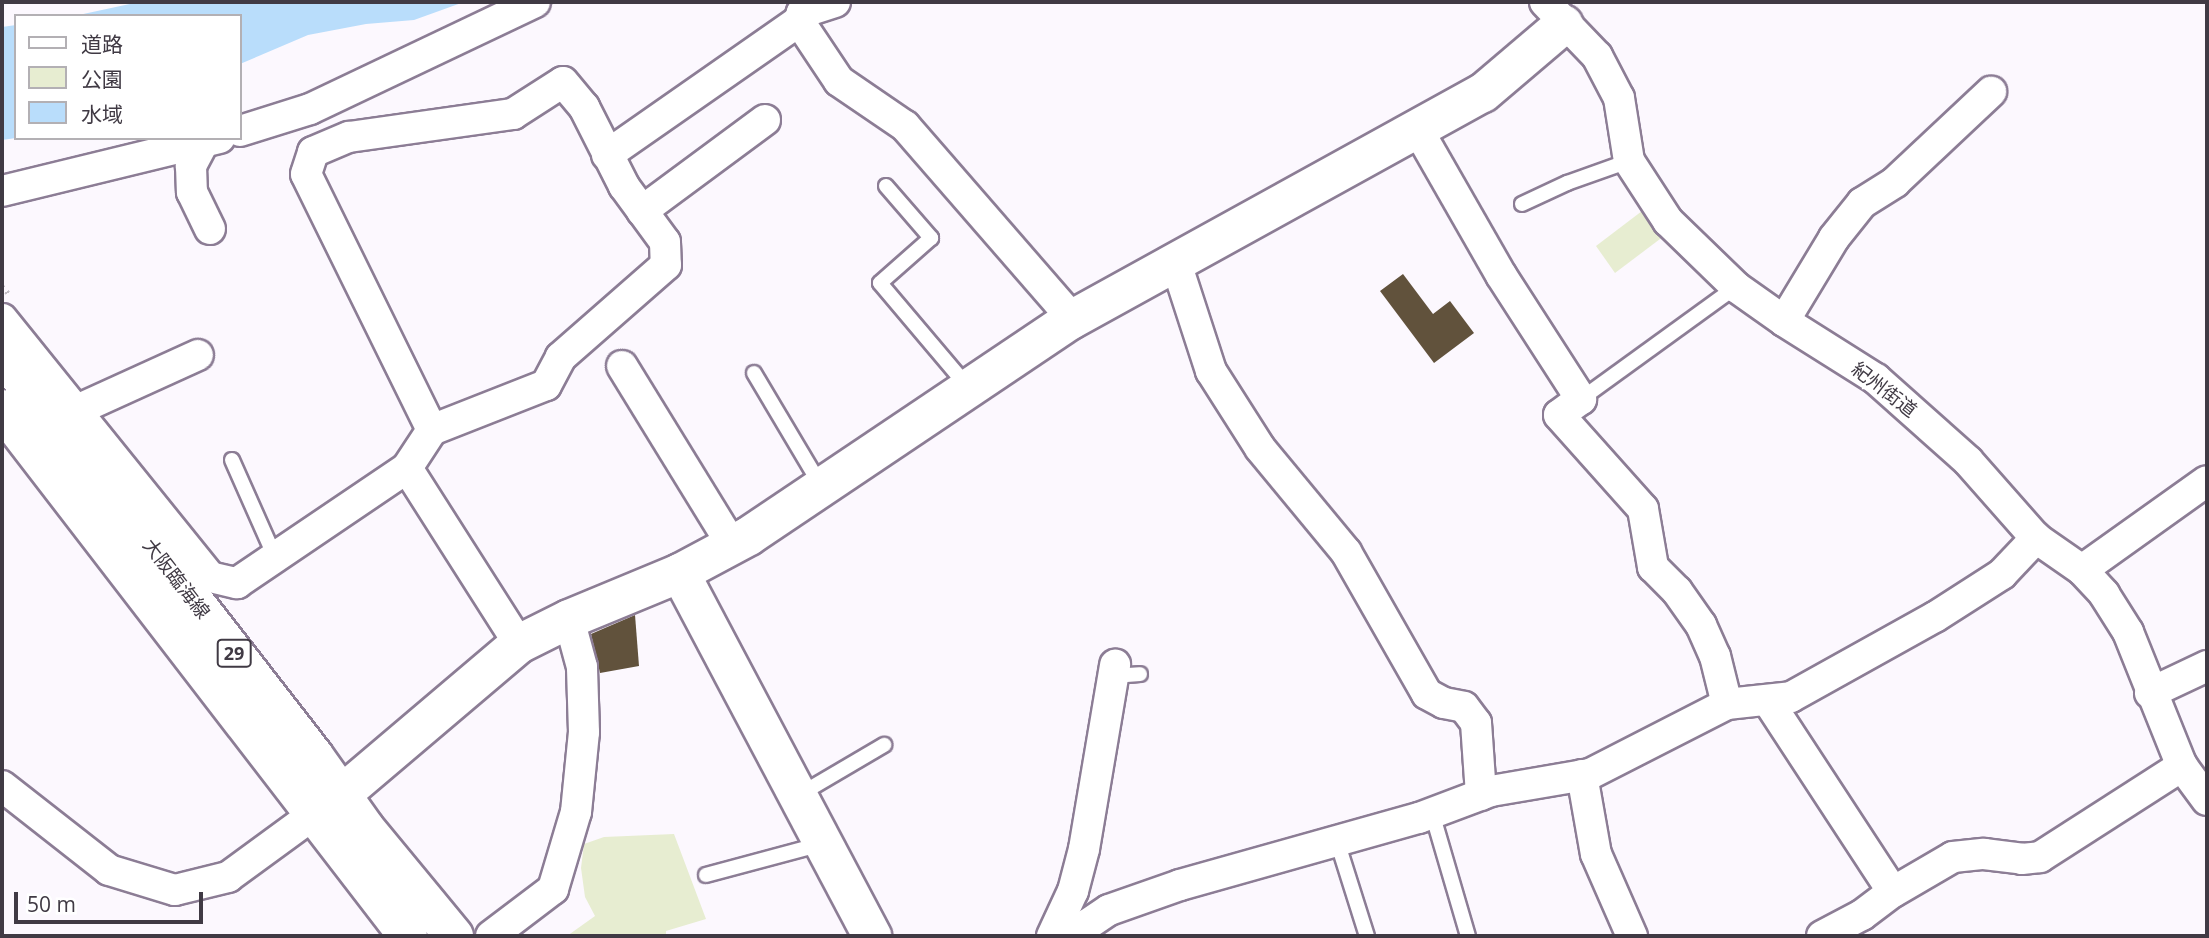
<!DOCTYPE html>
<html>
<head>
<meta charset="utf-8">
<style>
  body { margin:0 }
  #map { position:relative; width:2209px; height:938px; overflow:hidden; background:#fcf8fe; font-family:"Open Sans","Noto Sans JP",sans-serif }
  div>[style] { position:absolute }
  .green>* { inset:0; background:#e7edd1 }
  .water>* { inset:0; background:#b9ddfb }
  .building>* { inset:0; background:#61523c }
  .path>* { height:4.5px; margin-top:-2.25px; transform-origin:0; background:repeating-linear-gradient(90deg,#c2bdc4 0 2px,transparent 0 7px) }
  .roads { filter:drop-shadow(2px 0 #8c7d95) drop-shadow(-2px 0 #8c7d95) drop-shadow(0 2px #8c7d95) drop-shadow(0 -2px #8c7d95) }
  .lane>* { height:14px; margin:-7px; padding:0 7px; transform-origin:7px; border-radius:7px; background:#fff }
  .street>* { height:30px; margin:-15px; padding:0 15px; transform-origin:15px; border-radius:15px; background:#fff }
  .secondary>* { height:38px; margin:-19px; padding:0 19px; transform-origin:19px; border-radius:19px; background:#fff }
  .primary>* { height:38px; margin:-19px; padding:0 19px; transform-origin:19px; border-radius:19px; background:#fff }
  span { translate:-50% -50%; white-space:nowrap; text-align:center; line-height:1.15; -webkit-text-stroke:7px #fff; paint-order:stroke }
  .shield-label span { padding:2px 5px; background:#fff; border:2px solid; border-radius:5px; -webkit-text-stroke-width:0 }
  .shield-label { font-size:18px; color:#403a44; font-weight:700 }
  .street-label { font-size:19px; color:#403a44 }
  .frame { position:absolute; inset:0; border:4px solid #403a44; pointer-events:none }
  .legend { position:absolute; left:14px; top:14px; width:228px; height:126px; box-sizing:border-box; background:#fff; border:2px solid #b3b0b4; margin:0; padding:9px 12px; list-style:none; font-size:21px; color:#403a44 }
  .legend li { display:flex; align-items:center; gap:14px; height:35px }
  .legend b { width:35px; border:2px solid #b3b0b4 }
  .scale { position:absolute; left:14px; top:892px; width:189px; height:32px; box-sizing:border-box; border:4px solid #403a44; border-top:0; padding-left:9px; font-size:21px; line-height:24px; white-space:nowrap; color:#403a44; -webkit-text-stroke:5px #fff; paint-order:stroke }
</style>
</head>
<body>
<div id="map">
  <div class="green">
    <div style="clip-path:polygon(1642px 211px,1664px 236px,1615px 273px,1596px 246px)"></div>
    <div style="clip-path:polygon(674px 834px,706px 919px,666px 931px,666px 936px,567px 936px,595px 916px,585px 897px,581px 868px,584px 844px,604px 837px)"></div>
  </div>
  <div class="water">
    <div style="clip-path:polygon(139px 2px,464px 2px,414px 20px,366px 24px,308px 35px,240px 64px,240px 16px,74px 16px)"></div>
    <div style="clip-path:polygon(16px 25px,16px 138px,2px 140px,2px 27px)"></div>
  </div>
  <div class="building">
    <div style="clip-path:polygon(1403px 274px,1433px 314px,1450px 301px,1474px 333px,1434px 363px,1380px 291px)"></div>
    <div style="clip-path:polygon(635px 615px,639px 666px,600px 673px,591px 634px)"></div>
  </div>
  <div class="path">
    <div style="left:2px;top:286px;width:11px;rotate:49deg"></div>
  </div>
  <div class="roads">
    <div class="lane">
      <div style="left:886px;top:186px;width:69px;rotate:49.1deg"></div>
      <div style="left:931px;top:238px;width:68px;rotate:138.6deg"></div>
      <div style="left:880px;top:283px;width:136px;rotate:49.8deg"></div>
      <div style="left:1522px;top:204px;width:50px;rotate:-25deg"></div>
      <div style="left:1567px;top:183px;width:66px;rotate:-19.5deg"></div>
      <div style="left:754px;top:373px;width:131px;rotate:59.3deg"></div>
      <div style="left:1581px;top:399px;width:191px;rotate:-35.9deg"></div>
      <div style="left:232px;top:460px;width:106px;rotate:66.1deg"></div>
      <div style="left:1113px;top:676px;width:27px;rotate:-4deg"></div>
      <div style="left:799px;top:795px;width:99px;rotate:-30.5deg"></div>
      <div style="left:1432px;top:813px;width:128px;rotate:73.7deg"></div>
      <div style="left:1337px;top:841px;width:100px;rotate:72.5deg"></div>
      <div style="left:706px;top:875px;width:120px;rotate:-15deg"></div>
    </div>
    <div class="street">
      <div style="left:835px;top:2px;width:35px;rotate:162deg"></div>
      <div style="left:802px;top:13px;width:9px;rotate:111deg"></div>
      <div style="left:799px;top:21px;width:72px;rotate:56.3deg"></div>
      <div style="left:839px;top:81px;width:80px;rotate:34.3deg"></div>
      <div style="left:905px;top:126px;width:256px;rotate:49deg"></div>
      <div style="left:1545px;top:2px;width:75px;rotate:46.1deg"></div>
      <div style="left:1597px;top:56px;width:47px;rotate:62.4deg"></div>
      <div style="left:1619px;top:98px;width:64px;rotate:81deg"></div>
      <div style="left:1629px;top:161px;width:72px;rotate:57deg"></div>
      <div style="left:1668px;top:221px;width:95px;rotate:44.1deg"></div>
      <div style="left:1736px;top:287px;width:59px;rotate:35.3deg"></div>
      <div style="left:1784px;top:321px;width:109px;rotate:32.2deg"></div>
      <div style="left:1876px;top:379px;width:123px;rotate:41.7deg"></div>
      <div style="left:1968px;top:461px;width:103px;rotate:48.6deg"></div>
      <div style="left:2036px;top:538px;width:56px;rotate:34.8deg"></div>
      <div style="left:2082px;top:570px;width:33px;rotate:47deg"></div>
      <div style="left:2104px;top:594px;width:45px;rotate:57.7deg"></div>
      <div style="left:2128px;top:632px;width:144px;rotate:68.1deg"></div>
      <div style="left:2182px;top:766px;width:42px;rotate:53.7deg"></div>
      <div style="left:1418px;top:130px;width:167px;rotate:60.2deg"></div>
      <div style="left:1501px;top:275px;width:148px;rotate:57.2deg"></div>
      <div style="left:1581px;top:399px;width:27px;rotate:144deg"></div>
      <div style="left:1559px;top:415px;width:126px;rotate:48.2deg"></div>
      <div style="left:1643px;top:509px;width:59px;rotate:80.2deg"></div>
      <div style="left:1653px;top:567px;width:34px;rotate:45deg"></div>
      <div style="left:1677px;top:591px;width:42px;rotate:54.8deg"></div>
      <div style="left:1701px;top:625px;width:34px;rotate:66deg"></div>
      <div style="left:1715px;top:656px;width:49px;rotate:76deg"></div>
      <div style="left:240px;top:131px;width:73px;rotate:-17.4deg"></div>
      <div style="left:310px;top:109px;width:249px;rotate:-25.4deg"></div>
      <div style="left:202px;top:145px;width:24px;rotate:118deg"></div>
      <div style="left:191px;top:166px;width:26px;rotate:88deg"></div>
      <div style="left:192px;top:192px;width:41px;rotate:64.1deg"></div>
      <div style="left:607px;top:155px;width:234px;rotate:-34.9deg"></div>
      <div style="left:2px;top:191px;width:224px;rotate:-13.7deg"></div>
      <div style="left:642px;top:211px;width:153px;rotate:-36.5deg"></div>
      <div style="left:1175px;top:260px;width:117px;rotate:72deg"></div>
      <div style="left:1211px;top:371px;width:91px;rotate:57.5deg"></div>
      <div style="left:1260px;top:448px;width:135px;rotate:50.4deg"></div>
      <div style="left:1346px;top:552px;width:163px;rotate:60.3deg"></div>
      <div style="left:1427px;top:694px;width:19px;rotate:28deg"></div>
      <div style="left:1444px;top:703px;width:20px;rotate:11deg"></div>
      <div style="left:1464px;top:707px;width:20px;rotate:53deg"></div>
      <div style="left:1476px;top:723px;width:72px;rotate:86deg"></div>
      <div style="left:2px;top:319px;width:331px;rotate:51.1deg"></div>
      <div style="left:210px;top:577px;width:28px;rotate:13deg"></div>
      <div style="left:237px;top:583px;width:205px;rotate:-34.1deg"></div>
      <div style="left:407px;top:468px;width:45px;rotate:-56.7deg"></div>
      <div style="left:432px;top:430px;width:285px;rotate:-116.2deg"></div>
      <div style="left:306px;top:174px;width:23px;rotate:-72deg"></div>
      <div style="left:313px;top:152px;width:39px;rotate:-23deg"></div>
      <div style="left:349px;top:137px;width:166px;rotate:-8deg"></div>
      <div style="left:513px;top:114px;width:59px;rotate:-32.6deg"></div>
      <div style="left:563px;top:82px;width:33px;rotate:50deg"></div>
      <div style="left:584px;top:107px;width:89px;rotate:63.1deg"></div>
      <div style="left:624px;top:186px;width:69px;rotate:53.8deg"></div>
      <div style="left:665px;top:242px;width:23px;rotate:88deg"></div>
      <div style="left:666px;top:265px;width:140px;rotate:138.8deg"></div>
      <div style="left:561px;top:357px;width:32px;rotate:118deg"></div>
      <div style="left:546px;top:385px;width:123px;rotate:158.5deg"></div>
      <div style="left:1784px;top:321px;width:97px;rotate:-58.9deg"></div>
      <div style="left:1834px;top:238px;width:45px;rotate:-51.3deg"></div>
      <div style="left:1862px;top:203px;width:39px;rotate:-32deg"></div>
      <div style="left:1895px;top:182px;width:132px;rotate:-43.2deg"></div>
      <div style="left:622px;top:366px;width:210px;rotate:58.4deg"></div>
      <div style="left:75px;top:411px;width:135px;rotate:-24.5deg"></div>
      <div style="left:407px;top:468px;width:209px;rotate:57.5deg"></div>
      <div style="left:2082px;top:570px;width:153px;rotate:-35.5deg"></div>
      <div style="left:2150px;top:693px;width:63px;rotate:-25.3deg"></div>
      <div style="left:1768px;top:701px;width:228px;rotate:56.8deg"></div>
      <div style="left:1582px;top:775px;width:80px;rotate:80deg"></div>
      <div style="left:1596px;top:854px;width:90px;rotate:66.3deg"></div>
      <div style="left:2px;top:786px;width:136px;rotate:38.1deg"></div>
      <div style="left:109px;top:870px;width:69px;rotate:16.9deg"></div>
      <div style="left:175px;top:890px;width:55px;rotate:-13.8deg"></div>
      <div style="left:228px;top:877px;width:129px;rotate:-36.2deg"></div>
      <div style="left:491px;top:936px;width:78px;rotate:-37.2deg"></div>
      <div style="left:553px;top:889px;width:80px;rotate:-73.4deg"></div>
      <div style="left:576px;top:812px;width:80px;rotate:-84.3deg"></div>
      <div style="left:584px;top:732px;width:65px;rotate:-91.8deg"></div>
      <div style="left:582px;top:667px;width:50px;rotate:-105.2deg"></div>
      <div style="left:1052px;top:936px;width:50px;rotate:-65deg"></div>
      <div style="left:1073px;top:891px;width:43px;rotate:-75.3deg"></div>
      <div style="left:1084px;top:849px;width:187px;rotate:-80.4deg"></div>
      <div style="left:1079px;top:936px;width:15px;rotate:-53deg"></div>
      <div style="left:1088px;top:924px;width:25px;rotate:-34deg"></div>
      <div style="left:1109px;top:910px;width:75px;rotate:-19.4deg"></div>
      <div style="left:1180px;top:885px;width:248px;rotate:-15.7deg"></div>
      <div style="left:1419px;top:818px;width:77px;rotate:-20.6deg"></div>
      <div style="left:1491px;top:791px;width:100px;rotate:-9.7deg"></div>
      <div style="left:1590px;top:774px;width:154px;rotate:-27.1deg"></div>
      <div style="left:1727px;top:704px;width:64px;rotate:-6.2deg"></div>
      <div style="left:1791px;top:697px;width:165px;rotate:-29.1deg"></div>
      <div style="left:1935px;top:617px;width:80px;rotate:-32.7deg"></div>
      <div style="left:2002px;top:574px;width:50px;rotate:-46.6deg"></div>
      <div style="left:1822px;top:936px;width:45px;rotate:-27.7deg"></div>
      <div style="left:1862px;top:915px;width:39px;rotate:-37deg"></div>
      <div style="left:1893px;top:892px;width:69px;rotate:-30.3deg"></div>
      <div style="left:1953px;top:857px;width:31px;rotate:-6deg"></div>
      <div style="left:1984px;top:854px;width:38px;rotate:7deg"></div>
      <div style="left:2022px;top:859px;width:18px;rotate:-6deg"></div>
      <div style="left:2040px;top:857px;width:169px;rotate:-32.7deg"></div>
    </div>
    <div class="secondary">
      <div style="left:680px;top:573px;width:411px;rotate:62.1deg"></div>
      <div style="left:341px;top:795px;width:233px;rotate:-40.3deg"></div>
      <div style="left:519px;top:644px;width:56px;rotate:-26.6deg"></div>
      <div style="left:569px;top:619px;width:120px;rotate:-22.5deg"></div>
      <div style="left:680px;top:573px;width:78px;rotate:-28.2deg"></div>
      <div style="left:749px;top:536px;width:388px;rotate:-33.9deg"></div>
      <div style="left:1071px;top:320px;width:470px;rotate:-28.9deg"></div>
      <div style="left:1483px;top:93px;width:106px;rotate:-40.4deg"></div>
    </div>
    <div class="primary">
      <div style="left:2px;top:354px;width:509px;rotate:52.18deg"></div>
      <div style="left:314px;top:756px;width:88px;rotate:54.7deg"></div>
      <div style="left:365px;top:828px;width:140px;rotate:50.5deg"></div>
      <div style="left:2px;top:409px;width:665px;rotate:52.39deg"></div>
    </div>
  </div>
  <div class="shield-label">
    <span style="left:234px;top:653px">29</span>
  </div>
  <div class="street-label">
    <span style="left:1884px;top:390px;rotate:38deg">紀州街道</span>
    <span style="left:176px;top:579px;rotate:52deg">大阪臨海線</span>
  </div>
  <div class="frame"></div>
  <ul class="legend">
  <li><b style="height:9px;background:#fff"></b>道路</li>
  <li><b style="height:19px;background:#e7edd1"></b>公園</li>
  <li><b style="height:19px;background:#b9ddfb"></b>水域</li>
  </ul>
  <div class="scale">50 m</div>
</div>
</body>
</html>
